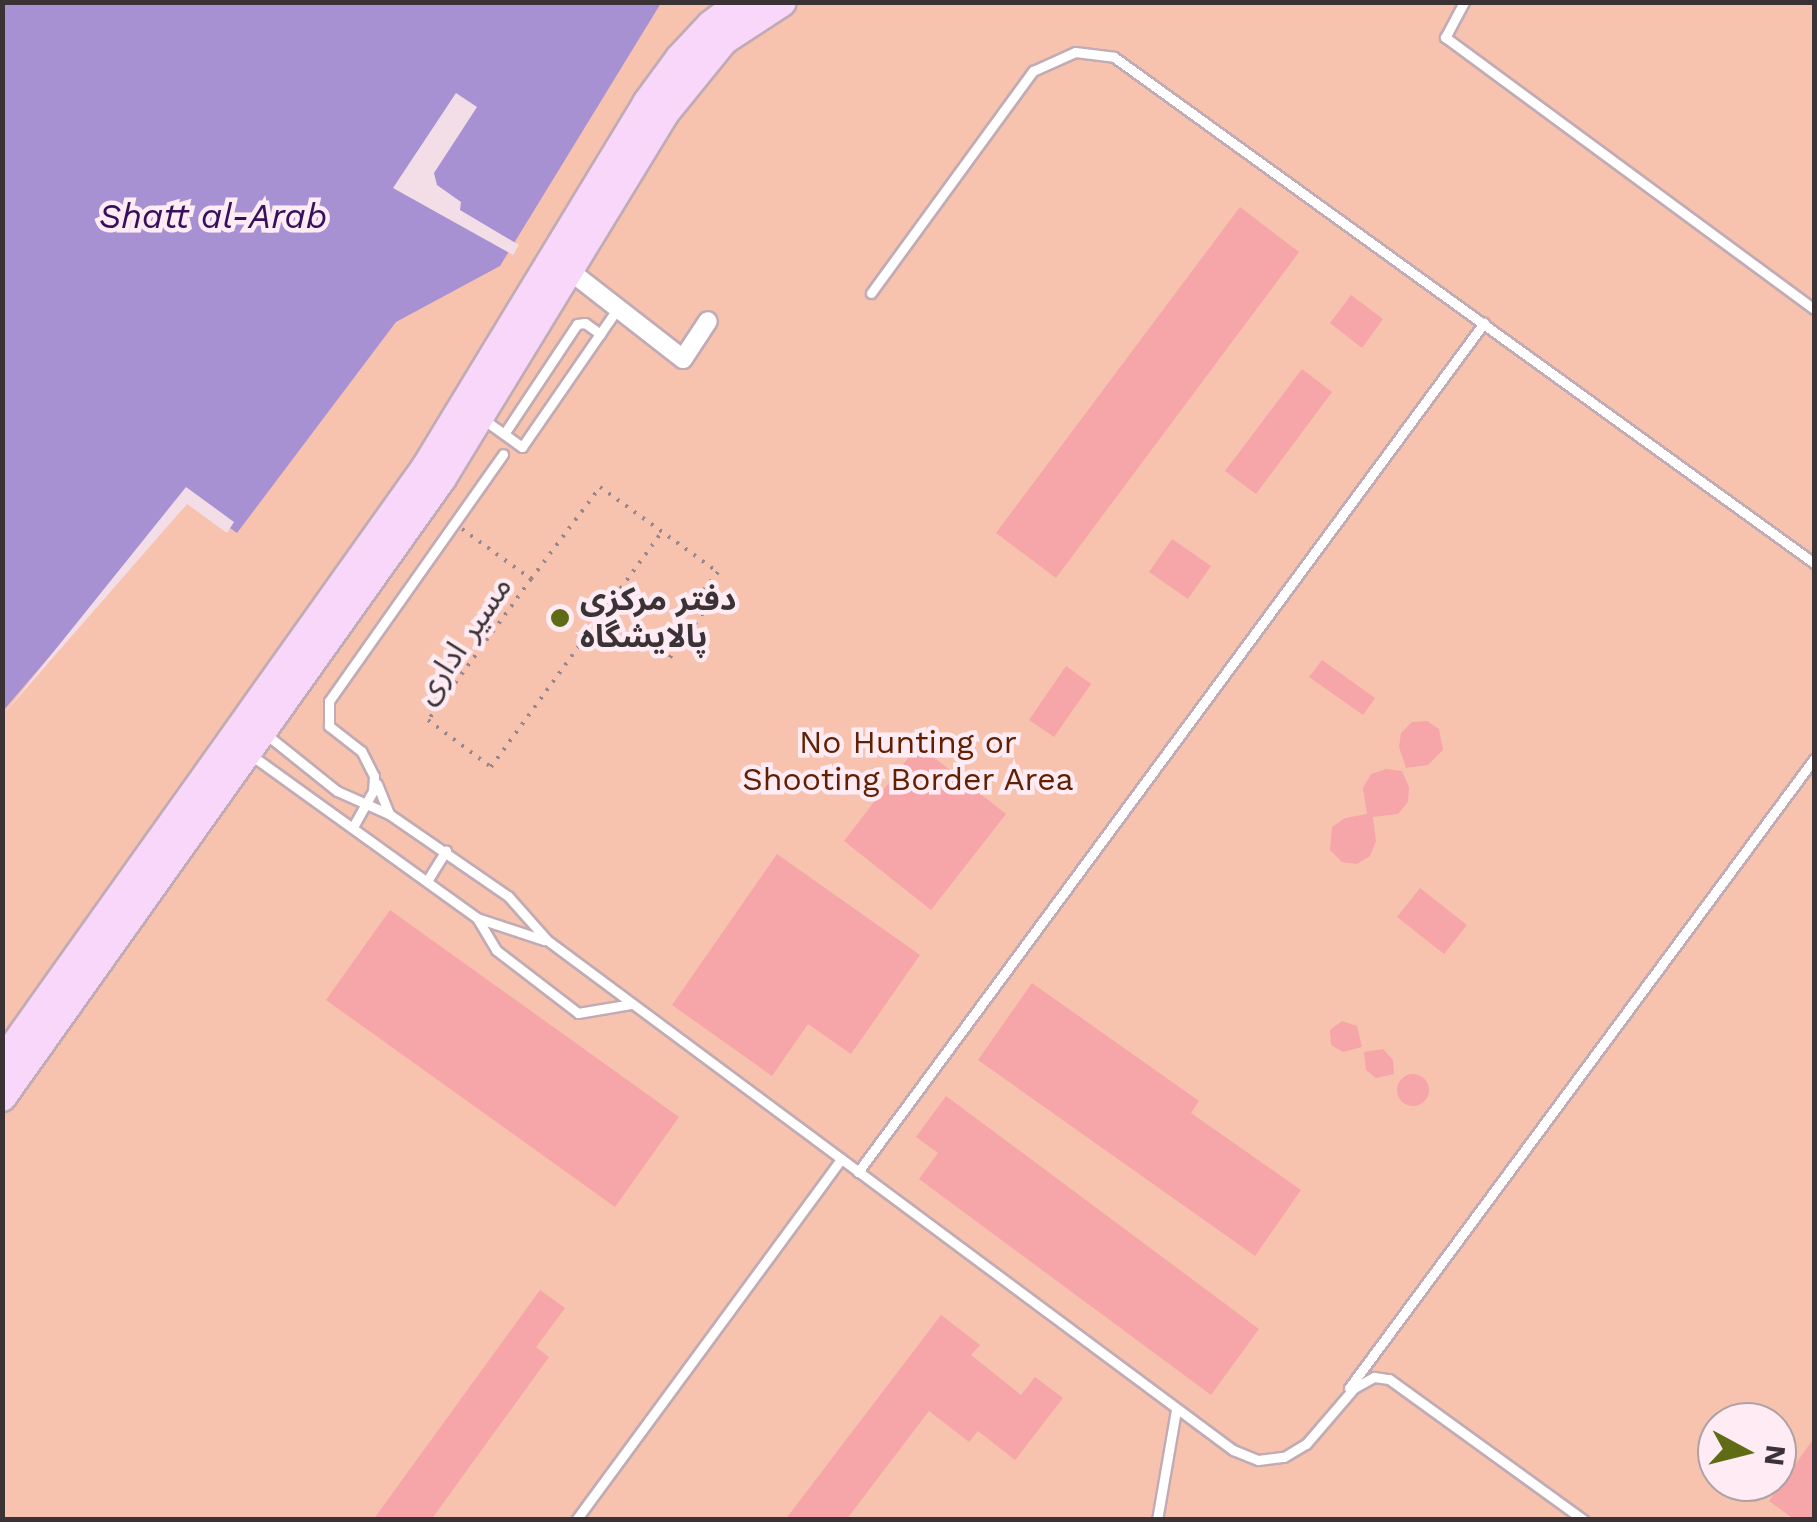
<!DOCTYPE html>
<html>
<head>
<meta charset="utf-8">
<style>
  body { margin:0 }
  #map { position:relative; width:1817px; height:1522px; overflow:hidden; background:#f3dde6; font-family:"Work Sans","Noto Sans Arabic",sans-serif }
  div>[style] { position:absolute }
  .green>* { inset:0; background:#f7c3af }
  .water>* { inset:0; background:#a891d2 }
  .pier>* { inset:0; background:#f3dde6 }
  .building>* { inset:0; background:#f6a5a9 }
  .round { border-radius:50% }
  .path>* { height:4px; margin-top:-2px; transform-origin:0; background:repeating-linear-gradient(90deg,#96868d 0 2.5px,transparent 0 10.5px) }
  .roads { filter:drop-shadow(2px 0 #c1abb4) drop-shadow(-2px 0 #c1abb4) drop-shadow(0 2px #c1abb4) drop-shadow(0 -2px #c1abb4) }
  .lane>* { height:9px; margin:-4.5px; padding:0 4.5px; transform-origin:4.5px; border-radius:4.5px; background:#fff }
  .street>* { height:18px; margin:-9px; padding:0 9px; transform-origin:9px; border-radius:9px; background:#fff }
  .primary>* { height:28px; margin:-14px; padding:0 14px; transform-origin:14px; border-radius:14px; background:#f9d7fa }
  .dots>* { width:28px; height:28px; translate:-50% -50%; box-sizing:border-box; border:5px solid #feebf3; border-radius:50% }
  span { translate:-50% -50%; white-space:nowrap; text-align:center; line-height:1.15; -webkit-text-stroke:9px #feebf3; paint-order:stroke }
  .poi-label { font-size:32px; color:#3b3236; font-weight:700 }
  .left { translate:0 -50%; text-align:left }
  .street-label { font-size:32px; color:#3b3236 }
  .park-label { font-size:32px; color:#612002 }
  .water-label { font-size:35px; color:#36105d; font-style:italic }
  .frame { position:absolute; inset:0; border:5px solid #3b3236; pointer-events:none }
  .north { position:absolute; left:1697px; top:1402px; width:100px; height:100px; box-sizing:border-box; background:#feebf3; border:2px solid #b0a1a7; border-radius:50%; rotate:97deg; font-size:28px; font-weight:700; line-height:40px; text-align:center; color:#3b3236 }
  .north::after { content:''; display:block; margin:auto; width:35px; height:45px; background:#5f6c15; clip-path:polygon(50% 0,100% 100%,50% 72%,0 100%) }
</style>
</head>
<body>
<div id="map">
  <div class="green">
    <div style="clip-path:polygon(evenodd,45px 3px,1814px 3px,1814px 1519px,3px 1520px,2px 52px,45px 3px,1717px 1422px,1777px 1422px,1777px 1482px,1717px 1482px,1717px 1422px)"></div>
  </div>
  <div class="water">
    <div style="clip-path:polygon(3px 3px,661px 3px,500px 266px,396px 322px,237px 533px,186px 497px,3px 711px)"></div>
  </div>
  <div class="pier">
    <div style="clip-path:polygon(456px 93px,477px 107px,434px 173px,437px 185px,461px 202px,460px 210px,519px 245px,513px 255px,393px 188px)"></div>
    <div style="clip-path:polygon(186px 487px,234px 522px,227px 533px,187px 504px,2px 716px)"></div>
  </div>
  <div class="building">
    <div style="clip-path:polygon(1240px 207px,1299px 252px,1056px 578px,996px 533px)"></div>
    <div style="clip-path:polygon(1351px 295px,1383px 319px,1362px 348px,1330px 323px)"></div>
    <div style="clip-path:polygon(1302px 369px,1332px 392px,1256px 494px,1225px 471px)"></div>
    <div style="clip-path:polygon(1172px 539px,1211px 566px,1188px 599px,1149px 572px)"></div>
    <div style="clip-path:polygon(1322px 660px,1375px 698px,1363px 715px,1309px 677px)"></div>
    <div style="clip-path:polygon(1066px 666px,1091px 684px,1054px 737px,1029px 720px)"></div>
    <div style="clip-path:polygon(1427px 721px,1439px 729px,1443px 750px,1428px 765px,1406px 768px,1399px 747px,1401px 733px,1412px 722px)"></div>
    <div style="clip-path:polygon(918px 745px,1006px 814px,931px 910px,844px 841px)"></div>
    <div style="clip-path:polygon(1386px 769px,1402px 771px,1409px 787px,1408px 802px,1398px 814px,1373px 817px,1376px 841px,1370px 856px,1357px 864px,1342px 862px,1330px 850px,1332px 827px,1345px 818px,1367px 814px,1363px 788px,1371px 774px)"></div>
    <div style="clip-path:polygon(777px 854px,920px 955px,851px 1054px,808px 1024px,772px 1076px,672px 1005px)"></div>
    <div style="clip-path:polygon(1420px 888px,1467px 925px,1444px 954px,1397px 917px)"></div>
    <div style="clip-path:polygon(390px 910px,679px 1117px,615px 1207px,326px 1000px)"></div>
    <div style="clip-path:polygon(1032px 983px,1199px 1101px,1191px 1113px,1301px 1190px,1255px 1256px,978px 1060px)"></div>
    <div style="clip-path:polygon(1342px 1021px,1357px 1026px,1362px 1047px,1343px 1052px,1331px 1045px,1330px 1030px)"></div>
    <div style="clip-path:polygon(1383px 1049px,1393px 1060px,1394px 1074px,1376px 1078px,1366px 1070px,1364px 1052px)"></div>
    <div class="round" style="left:1397px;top:1074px;width:32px;height:32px"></div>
    <div style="clip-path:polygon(946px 1096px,1259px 1329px,1211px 1395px,919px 1179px,938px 1153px,916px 1137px)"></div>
    <div style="clip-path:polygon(540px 1290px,565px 1308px,536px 1347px,549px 1357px,431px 1520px,373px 1520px)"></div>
    <div style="clip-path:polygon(941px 1315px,980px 1345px,971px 1355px,1021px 1395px,1035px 1377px,1063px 1398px,1015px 1460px,978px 1431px,969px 1442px,929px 1411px,846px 1520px,785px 1520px)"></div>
    <div style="clip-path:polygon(1814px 1438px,1814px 1520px,1795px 1520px,1769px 1501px)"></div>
  </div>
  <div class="path">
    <div style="left:462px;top:529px;width:85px;rotate:35.9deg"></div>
    <div style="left:531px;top:579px;width:115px;rotate:-53.1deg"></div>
    <div style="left:600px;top:487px;width:145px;rotate:35.8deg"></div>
    <div style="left:718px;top:572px;width:33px;rotate:128deg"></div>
    <div style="left:698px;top:598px;width:13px;rotate:32deg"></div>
    <div style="left:709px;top:605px;width:69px;rotate:126.7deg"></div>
    <div style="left:531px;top:579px;width:175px;rotate:126.1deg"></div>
    <div style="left:428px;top:720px;width:79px;rotate:36.7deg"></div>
    <div style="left:491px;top:767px;width:289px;rotate:-54deg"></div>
  </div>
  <div class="roads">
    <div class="lane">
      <div style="left:1464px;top:2px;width:40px;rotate:118deg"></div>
      <div style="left:1445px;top:37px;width:458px;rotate:36.4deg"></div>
      <div style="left:871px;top:293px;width:275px;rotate:-53.9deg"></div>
      <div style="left:1033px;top:71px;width:46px;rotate:-24.3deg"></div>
      <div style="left:1075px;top:52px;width:39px;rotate:7deg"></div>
      <div style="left:1114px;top:57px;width:864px;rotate:35.86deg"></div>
      <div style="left:483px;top:419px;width:48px;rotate:35.7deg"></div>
      <div style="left:522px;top:447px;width:169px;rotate:-55.4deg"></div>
      <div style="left:504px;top:434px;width:132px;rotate:-56.4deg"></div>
      <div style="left:577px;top:324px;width:8px;rotate:-7deg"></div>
      <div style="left:585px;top:323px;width:19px;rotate:36deg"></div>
      <div style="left:267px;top:735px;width:90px;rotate:38.7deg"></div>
      <div style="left:337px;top:791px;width:57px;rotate:23.9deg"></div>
      <div style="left:389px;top:814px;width:145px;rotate:34.6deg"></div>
      <div style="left:508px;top:896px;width:59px;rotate:48.4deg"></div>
      <div style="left:547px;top:940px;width:855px;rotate:36.63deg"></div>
      <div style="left:1233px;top:1450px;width:27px;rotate:22deg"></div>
      <div style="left:1258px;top:1460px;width:26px;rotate:-7deg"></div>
      <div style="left:1284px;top:1457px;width:26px;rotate:-31deg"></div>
      <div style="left:1306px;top:1444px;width:74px;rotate:-49.4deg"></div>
      <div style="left:1354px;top:1388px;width:23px;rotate:-29deg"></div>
      <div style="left:1374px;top:1377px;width:15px;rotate:8deg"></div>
      <div style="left:1389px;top:1379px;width:241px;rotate:35.9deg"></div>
      <div style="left:251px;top:755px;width:279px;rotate:35.8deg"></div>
      <div style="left:477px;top:918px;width:71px;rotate:18.2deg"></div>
      <div style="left:377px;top:784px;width:32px;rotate:68deg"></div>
      <div style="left:353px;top:827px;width:41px;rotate:-60.9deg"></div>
      <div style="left:373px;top:791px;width:15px;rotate:-86deg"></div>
      <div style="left:374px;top:776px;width:28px;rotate:-117deg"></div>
      <div style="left:361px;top:751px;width:41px;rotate:-142deg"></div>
      <div style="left:329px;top:726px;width:25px;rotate:-90deg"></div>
      <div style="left:329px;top:701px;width:302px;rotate:-54.8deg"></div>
      <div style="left:427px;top:881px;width:36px;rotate:-58deg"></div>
      <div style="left:477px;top:918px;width:37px;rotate:59deg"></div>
      <div style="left:496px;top:950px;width:103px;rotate:37.5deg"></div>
      <div style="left:578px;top:1013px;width:55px;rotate:-9.5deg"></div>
      <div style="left:858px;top:1172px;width:1055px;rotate:-53.6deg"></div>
      <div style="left:1349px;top:1388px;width:782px;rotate:-53.53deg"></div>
      <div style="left:576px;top:1520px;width:448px;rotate:-53.7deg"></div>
      <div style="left:1157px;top:1520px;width:112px;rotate:-80.2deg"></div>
    </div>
    <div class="street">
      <div style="left:570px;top:271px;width:143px;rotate:37.9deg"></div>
      <div style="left:683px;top:359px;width:45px;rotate:-56.7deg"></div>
    </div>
    <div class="primary">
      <div style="left:2px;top:1063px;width:731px;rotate:-54.57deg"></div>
      <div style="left:426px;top:467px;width:426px;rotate:-58.7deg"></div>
      <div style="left:647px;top:103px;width:56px;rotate:-53.7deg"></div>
      <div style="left:680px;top:58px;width:45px;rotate:-46.8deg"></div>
      <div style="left:711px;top:25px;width:38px;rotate:-37deg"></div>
      <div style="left:2px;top:1097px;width:759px;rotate:-54.59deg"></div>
      <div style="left:442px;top:478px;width:426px;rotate:-58.6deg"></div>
      <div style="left:664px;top:114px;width:95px;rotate:-51deg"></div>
      <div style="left:724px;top:40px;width:69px;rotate:-33.2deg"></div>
    </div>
  </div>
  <div class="dots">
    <div style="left:560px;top:618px;background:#5f6c15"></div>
  </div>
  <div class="poi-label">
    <span class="left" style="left:580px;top:618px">دفتر مرکزی<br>پالایشگاه</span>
  </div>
  <div class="street-label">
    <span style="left:463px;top:640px;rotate:-56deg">مسیر اداری</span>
  </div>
  <div class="park-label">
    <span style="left:908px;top:761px">No Hunting or<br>Shooting Border Area</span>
  </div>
  <div class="water-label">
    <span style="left:213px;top:216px">Shatt al-Arab</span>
  </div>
  <div class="frame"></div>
  <div class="north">N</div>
</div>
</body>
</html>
